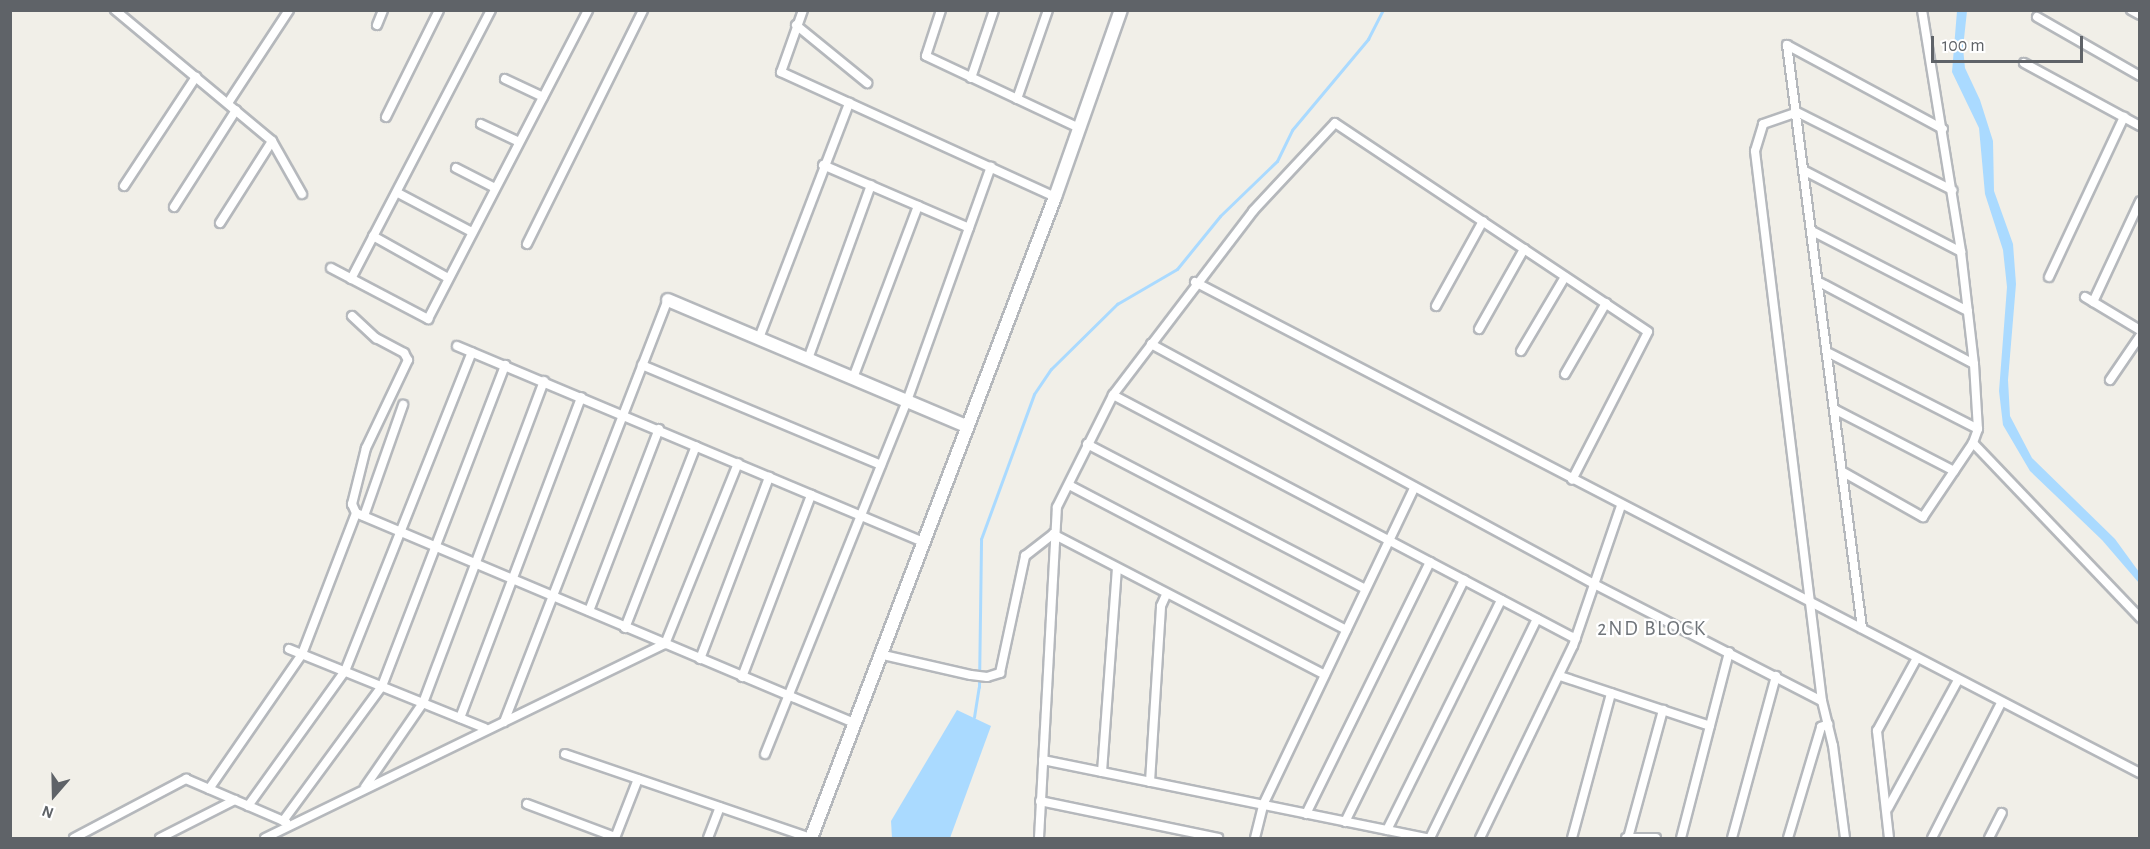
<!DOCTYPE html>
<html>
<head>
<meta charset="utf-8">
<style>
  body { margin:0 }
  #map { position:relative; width:2150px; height:849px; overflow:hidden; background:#f1efe8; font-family:"Alegreya Sans",sans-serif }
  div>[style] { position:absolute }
  .water>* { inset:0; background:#aadaff }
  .stream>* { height:3px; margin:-1.5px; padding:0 1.5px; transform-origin:1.5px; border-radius:1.5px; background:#aadaff }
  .roads { filter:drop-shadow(2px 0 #b5b8bc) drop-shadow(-2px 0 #b5b8bc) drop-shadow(0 2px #b5b8bc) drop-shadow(0 -2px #b5b8bc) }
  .street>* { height:8px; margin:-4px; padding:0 4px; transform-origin:4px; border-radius:4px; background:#fff }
  .secondary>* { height:12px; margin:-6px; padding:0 6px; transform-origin:6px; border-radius:6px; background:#fff }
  span { translate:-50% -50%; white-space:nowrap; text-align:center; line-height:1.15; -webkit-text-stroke:4.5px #fff; paint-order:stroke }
  .quarter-label { font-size:21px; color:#70757a; letter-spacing:1.5px }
  .frame { position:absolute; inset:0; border:12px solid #5f6368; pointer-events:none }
  .north { position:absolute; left:24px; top:765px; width:60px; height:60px; -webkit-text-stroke:4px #fff; paint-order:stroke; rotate:200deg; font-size:16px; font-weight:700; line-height:24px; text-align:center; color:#5f6368 }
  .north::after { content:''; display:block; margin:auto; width:21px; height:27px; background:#5f6368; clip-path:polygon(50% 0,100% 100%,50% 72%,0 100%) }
  .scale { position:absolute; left:1931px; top:36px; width:152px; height:27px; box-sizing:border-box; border:3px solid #5f6368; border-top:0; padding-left:8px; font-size:18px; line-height:21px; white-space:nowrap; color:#5f6368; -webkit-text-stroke:4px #fff; paint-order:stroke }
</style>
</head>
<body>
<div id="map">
  <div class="water">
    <div style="clip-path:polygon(1957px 11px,1967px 11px,1963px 48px,1965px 68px,1980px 100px,1993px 141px,1994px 191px,2013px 244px,2016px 284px,2008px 380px,2010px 416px,2032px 458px,2115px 539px,2139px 572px,2139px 583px,2102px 540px,2030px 471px,2003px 425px,1999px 391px,2007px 287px,2003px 250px,1985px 194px,1979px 128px,1952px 72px)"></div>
    <div style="clip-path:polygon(957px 710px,991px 726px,950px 838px,892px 838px,891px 821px)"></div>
  </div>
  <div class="stream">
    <div style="left:974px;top:717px;width:30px;rotate:-81deg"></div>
    <div style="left:979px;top:687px;width:148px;rotate:-89.2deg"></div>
    <div style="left:981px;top:539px;width:154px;rotate:-69.9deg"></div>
    <div style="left:1034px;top:394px;width:30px;rotate:-56deg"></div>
    <div style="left:1051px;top:369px;width:93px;rotate:-44.6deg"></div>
    <div style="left:1117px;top:304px;width:69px;rotate:-30.3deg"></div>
    <div style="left:1177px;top:269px;width:68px;rotate:-50.9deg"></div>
    <div style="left:1220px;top:216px;width:79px;rotate:-44deg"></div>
    <div style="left:1277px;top:161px;width:34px;rotate:-64deg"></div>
    <div style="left:1292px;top:130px;width:119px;rotate:-50.1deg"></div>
    <div style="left:1368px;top:39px;width:33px;rotate:-63deg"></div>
  </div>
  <div class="roads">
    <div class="street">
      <div style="left:115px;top:10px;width:204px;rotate:39.8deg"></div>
      <div style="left:272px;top:141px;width:61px;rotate:60.5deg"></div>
      <div style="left:803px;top:10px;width:66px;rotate:109.5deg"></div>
      <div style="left:781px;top:72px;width:301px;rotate:24.5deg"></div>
      <div style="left:941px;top:10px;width:48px;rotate:108.1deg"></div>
      <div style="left:926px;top:56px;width:169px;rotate:25.2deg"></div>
      <div style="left:1922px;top:10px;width:245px;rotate:80.8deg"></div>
      <div style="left:1961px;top:252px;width:113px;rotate:83.4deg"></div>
      <div style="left:1974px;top:364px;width:65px;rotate:86.5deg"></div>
      <div style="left:1978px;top:429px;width:15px;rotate:110deg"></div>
      <div style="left:1973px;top:443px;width:242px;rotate:46.3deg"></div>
      <div style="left:2131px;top:10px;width:10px;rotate:29deg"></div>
      <div style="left:2037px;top:17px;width:119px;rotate:29.8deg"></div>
      <div style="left:377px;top:25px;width:16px;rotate:-68deg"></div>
      <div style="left:796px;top:25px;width:92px;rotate:39.2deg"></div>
      <div style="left:1787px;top:45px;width:588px;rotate:82.67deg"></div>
      <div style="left:1787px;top:45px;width:177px;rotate:28.3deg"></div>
      <div style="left:2024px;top:63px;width:132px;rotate:28.5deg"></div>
      <div style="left:971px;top:78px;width:72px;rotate:-71.3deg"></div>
      <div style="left:505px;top:79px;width:42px;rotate:25.3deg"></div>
      <div style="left:1017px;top:99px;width:94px;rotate:-70.8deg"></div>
      <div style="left:228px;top:103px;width:111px;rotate:-56.7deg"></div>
      <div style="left:386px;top:117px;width:119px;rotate:-63.6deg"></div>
      <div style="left:481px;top:124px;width:42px;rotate:25.3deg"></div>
      <div style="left:823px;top:165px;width:159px;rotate:23.3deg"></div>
      <div style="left:456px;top:168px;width:44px;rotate:27.1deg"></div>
      <div style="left:1805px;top:171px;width:176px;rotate:27.4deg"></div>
      <div style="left:124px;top:186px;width:131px;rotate:-56.6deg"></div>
      <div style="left:398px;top:193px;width:84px;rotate:27.8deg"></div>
      <div style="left:174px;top:207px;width:115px;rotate:-57.4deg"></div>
      <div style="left:220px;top:223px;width:97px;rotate:-57.6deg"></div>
      <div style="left:1814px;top:232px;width:173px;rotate:27.2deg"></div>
      <div style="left:373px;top:236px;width:86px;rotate:29.2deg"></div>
      <div style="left:527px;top:244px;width:261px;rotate:-63.6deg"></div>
      <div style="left:331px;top:268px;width:110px;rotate:27.7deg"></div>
      <div style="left:428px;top:319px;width:348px;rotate:-62.6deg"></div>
      <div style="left:2049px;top:277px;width:177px;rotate:-64.9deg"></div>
      <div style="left:351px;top:279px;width:303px;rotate:-62.5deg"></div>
      <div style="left:1195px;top:282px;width:1065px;rotate:27.46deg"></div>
      <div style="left:1821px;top:283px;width:173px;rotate:27.9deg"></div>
      <div style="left:2085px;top:297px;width:64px;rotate:31deg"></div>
      <div style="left:2093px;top:302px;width:111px;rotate:-65deg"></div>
      <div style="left:1436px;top:306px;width:97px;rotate:-61.1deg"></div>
      <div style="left:352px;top:316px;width:33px;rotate:43deg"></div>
      <div style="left:376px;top:338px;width:32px;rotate:28deg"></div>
      <div style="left:404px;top:353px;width:8px;rotate:60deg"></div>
      <div style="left:408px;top:360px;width:98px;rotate:115.5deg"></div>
      <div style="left:366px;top:448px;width:58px;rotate:104deg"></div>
      <div style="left:352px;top:504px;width:10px;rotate:66deg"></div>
      <div style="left:356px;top:513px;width:540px;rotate:22.86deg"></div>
      <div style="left:1479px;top:329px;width:92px;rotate:-60.6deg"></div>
      <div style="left:759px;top:338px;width:252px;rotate:-69deg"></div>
      <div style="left:1151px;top:344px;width:506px;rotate:28.44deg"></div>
      <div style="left:1596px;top:585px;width:254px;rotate:27.2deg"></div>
      <div style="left:457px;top:346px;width:503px;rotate:22.8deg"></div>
      <div style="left:1521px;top:351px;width:86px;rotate:-59.3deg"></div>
      <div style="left:1829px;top:353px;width:167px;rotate:27deg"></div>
      <div style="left:808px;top:359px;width:185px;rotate:-70.1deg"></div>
      <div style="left:642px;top:365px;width:259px;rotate:22.7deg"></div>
      <div style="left:1565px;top:374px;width:82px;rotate:-60deg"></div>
      <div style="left:853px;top:378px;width:184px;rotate:-69.3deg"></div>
      <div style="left:2110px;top:380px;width:53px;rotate:-55.7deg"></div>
      <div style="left:1113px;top:395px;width:523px;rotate:27.79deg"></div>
      <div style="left:1836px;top:410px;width:133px;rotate:27.3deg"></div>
      <div style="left:1087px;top:444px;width:314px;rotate:27.5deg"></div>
      <div style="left:1843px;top:472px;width:92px;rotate:29.4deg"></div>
      <div style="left:1923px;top:517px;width:89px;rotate:-56deg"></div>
      <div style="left:1069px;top:485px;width:313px;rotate:27.6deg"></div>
      <div style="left:364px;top:516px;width:118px;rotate:-70.6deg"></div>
      <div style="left:589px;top:611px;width:195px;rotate:-69deg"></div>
      <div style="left:625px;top:628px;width:195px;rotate:-68.7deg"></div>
      <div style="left:289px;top:649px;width:211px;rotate:22deg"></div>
      <div style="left:879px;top:654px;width:94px;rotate:12.9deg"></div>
      <div style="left:971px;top:675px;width:16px;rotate:7deg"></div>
      <div style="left:987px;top:677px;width:14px;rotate:-17deg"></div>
      <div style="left:1000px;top:673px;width:120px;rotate:-77.9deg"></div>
      <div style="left:1025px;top:556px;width:36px;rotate:-38deg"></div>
      <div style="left:1053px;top:534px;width:306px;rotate:27.4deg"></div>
      <div style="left:700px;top:659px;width:195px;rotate:-69.2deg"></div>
      <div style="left:1560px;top:676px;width:158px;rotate:18.4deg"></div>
      <div style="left:742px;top:677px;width:195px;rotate:-69.2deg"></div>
      <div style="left:460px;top:718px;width:343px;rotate:-69.3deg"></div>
      <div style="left:504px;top:722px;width:453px;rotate:-68.8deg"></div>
      <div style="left:565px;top:754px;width:259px;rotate:18.9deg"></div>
      <div style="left:765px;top:754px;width:380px;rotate:-68.1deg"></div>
      <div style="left:907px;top:401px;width:249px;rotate:-70.3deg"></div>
      <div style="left:1043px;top:760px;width:393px;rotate:11.5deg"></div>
      <div style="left:1102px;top:772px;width:204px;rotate:-85.8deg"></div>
      <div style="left:1150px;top:782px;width:176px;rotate:-86.4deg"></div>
      <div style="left:1161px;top:606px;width:12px;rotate:-66deg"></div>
      <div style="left:365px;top:787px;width:102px;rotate:-55.4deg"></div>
      <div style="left:423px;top:703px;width:344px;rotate:-69.4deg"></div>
      <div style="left:209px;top:789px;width:164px;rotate:-55.4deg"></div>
      <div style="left:302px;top:654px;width:151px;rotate:-69deg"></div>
      <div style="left:1040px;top:801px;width:182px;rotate:11.7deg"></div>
      <div style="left:527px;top:804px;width:94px;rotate:20.6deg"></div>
      <div style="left:248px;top:806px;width:166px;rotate:-54.3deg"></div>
      <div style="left:345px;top:671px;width:343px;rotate:-68.3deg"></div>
      <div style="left:1888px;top:808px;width:146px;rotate:-61.3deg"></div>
      <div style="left:1306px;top:814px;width:281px;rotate:-63.8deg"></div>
      <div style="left:283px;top:821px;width:167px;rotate:-53.7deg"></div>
      <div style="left:382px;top:686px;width:344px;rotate:-69deg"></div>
      <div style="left:1345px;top:822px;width:270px;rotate:-63.8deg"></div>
      <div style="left:1387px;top:830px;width:257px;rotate:-63.6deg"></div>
      <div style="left:74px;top:838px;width:127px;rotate:-27.8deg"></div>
      <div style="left:186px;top:779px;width:109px;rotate:23.3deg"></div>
      <div style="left:160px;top:838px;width:84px;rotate:-26.9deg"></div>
      <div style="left:265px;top:838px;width:445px;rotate:-25.9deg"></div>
      <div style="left:665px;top:644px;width:195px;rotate:-68deg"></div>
      <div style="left:615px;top:838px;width:63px;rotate:-68.7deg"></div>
      <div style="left:708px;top:838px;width:33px;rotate:-69deg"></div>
      <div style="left:1039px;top:838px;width:331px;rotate:-86.9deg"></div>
      <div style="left:1057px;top:507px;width:125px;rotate:-63.4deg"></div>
      <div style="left:1113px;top:395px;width:231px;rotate:-52.7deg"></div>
      <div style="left:1253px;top:211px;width:120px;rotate:-47deg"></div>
      <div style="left:1335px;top:123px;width:376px;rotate:33.7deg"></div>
      <div style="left:1648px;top:332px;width:166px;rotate:117.2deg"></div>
      <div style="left:1255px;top:838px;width:34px;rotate:-76deg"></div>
      <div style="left:1263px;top:805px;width:352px;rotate:-64.5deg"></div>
      <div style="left:1430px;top:838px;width:244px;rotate:-64deg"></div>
      <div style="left:1480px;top:838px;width:213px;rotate:-64.2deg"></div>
      <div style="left:1573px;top:646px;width:148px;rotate:-71.1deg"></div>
      <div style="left:1572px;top:838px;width:150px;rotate:-74.9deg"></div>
      <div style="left:1626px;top:838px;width:30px"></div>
      <div style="left:1628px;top:838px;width:133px;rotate:-74.7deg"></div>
      <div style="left:1681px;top:838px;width:192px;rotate:-75.5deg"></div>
      <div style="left:1732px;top:838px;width:168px;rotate:-74.8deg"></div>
      <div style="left:1788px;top:838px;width:116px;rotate:-73.4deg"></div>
      <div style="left:1821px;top:727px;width:8px;rotate:-23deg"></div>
      <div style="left:1845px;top:838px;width:93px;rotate:-97.4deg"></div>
      <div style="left:1833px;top:746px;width:46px;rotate:-103.7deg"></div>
      <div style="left:1822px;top:701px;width:554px;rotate:-96.95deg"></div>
      <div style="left:1755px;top:151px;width:28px;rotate:-73deg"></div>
      <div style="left:1763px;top:124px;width:36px;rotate:-19deg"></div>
      <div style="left:1797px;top:112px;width:174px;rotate:26.7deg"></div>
      <div style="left:1889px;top:838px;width:108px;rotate:-96.4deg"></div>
      <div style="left:1877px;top:731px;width:83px;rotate:-61.3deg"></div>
      <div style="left:1932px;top:838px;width:152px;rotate:-62.9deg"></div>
      <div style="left:1989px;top:838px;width:28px;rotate:-63deg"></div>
    </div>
    <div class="secondary">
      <div style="left:668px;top:300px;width:324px;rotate:22.9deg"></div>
      <div style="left:811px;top:838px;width:686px;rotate:-69.16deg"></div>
      <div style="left:1055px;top:197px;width:198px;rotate:-70.6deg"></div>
    </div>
  </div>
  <div class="quarter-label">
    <span style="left:1652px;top:629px">2ND BLOCK</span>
  </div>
  <div class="frame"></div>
  <div class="north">N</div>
  <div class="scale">100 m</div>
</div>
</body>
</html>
